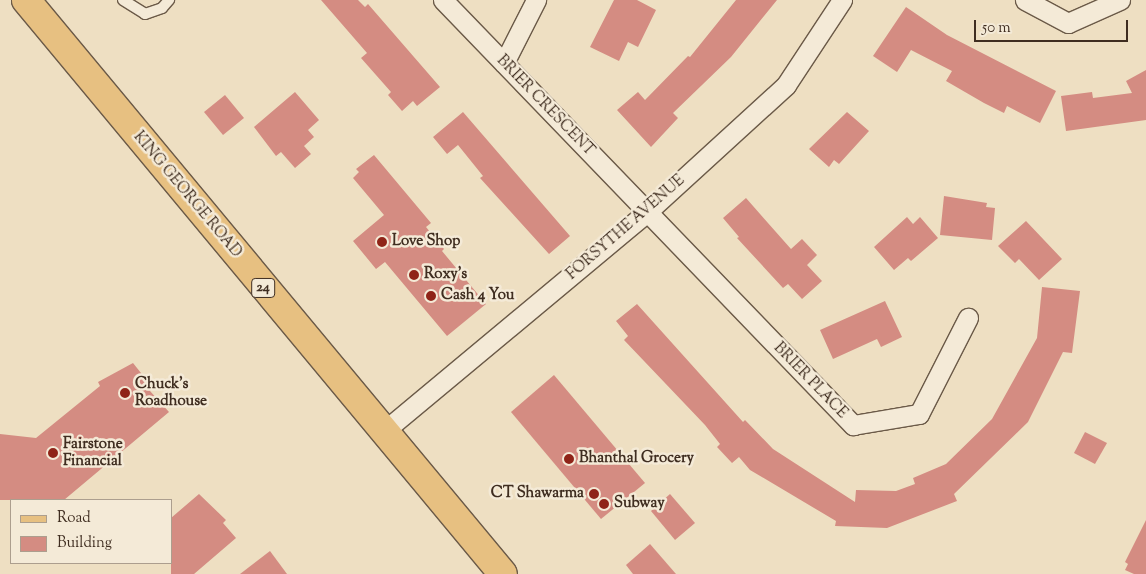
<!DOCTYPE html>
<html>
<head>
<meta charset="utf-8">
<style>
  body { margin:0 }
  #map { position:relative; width:1146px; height:574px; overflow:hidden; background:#eedfc2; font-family:"Sorts Mill Goudy",serif }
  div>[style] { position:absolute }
  .building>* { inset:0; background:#d48c82 }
  .roads { filter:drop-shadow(1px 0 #6b5a48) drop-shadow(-1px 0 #6b5a48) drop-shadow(0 1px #6b5a48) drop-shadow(0 -1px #6b5a48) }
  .lane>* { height:10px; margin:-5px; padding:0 5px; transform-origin:5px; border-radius:5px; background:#f4ead7 }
  .street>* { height:19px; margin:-9.5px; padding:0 9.5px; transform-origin:9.5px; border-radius:9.5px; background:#f4ead7 }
  .primary>* { height:28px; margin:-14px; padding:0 14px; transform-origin:14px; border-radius:14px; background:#e7c081 }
  .dots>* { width:14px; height:14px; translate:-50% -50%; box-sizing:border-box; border:2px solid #f4ead7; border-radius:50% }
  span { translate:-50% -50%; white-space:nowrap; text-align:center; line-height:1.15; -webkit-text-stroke:5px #f4ead7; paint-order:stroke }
  .shield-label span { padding:1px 4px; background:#f4ead7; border:1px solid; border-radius:4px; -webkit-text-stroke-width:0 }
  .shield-label { font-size:14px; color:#3f2d20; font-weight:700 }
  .street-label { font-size:15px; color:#3f2d20 }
  .poi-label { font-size:15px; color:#3f2d20; font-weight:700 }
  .left { translate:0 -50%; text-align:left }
  .right { translate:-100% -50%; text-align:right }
  .legend { position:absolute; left:10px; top:499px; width:162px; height:65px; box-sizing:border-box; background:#f4ead7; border:1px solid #ac9e8e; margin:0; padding:6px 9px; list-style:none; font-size:15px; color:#3f2d20 }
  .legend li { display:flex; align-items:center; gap:10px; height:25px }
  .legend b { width:25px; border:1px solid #ac9e8e }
  .scale { position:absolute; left:974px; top:20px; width:154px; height:22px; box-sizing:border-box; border:2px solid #3f2d20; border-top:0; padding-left:6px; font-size:15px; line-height:18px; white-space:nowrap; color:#3f2d20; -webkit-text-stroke:4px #f4ead7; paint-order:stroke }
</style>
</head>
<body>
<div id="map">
  <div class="building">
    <div style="clip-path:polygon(321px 0,358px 0,365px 7px,368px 4px,440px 87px,417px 106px,413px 101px,402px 111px,388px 95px,391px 92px,361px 58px,367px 53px)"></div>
    <div style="clip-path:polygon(614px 0,637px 0,656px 10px,638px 47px,628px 42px,619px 61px,590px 47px)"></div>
    <div style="clip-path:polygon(736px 0,777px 0,731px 57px,673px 113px,678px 118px,651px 147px,617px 110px,638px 92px,645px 100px,688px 56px,690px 57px)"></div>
    <div style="clip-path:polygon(906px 7px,947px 35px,1056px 91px,1040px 123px,1007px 106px,1004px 113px,984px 103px,946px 81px,952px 71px,911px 50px,897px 72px,873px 56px)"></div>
    <div style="clip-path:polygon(1146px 70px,1146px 120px,1066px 131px,1061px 96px,1092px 92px,1093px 98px,1132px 93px,1126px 81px)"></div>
    <div style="clip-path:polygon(295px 92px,319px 120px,308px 130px,314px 137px,304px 146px,311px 154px,295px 168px,281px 152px,276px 156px,254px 127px)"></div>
    <div style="clip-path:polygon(225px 95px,244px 118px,223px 135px,204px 112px)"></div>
    <div style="clip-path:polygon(463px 112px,570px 236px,549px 254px,480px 178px,483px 176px,458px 145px,447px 154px,433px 137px)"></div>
    <div style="clip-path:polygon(847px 112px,869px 131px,839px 164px,834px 160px,829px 167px,809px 149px)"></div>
    <div style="clip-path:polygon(374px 155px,431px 223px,426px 227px,444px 249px,442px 251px,486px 304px,447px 336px,385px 262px,376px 269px,353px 241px,384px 215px,353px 178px,359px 172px,356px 169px)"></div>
    <div style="clip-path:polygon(944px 196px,987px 203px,986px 207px,995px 208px,992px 240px,940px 235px)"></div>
    <div style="clip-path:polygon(746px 198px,791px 249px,802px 239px,817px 255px,807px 265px,822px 281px,802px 299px,788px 284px,783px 288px,737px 238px,739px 237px,723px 218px)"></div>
    <div style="clip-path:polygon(907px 217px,913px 224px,920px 217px,938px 238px,911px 261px,908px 258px,894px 270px,874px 247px)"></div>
    <div style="clip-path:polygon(1026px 221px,1062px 259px,1039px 280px,1019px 259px,1015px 263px,998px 246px)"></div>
    <div style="clip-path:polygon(1042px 287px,1080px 291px,1072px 353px,1063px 352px,1028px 422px,954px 494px,957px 501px,887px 528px,835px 526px,836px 521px,750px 470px,739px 457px,732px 463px,717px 447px,720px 444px,705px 425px,624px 340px,628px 336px,616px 321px,637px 304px,743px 422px,745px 420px,773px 449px,855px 502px,856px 490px,896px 491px,915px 484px,913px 478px,946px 464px,992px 419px,1037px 338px)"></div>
    <div style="clip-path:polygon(885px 301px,902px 337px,881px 347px,877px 339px,833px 359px,820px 330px)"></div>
    <div style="clip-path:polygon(133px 363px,153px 388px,150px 391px,169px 412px,64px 500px,0 500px,0 434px,36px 438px,100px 386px,98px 382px)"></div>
    <div style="clip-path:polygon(554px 375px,645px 483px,601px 519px,511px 412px)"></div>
    <div style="clip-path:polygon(1085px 432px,1107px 443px,1095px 464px,1074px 453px)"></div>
    <div style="clip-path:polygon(199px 494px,226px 520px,223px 523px,236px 538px,194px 574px,171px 574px,171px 518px)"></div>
    <div style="clip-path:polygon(670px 494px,695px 523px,675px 540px,651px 511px)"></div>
    <div style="clip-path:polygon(1146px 520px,1146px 574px,1134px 574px,1125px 570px,1128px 564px,1125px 562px)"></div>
    <div style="clip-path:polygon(650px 544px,676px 574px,633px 574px,626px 565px)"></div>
    <div style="clip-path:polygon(270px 551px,287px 574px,240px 574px)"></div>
  </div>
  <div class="roads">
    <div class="lane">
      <div style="left:123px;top:0;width:26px;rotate:32deg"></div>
      <div style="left:145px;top:14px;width:18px;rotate:-19deg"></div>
      <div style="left:162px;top:8px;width:11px;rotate:-49deg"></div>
    </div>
    <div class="street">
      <div style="left:443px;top:0;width:591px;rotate:46.03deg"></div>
      <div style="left:853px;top:425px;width:67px;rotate:-9.5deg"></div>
      <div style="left:919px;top:414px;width:108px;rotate:-63deg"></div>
      <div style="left:1025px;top:0;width:49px;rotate:28.1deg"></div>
      <div style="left:1068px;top:23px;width:57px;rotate:-23.9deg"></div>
      <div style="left:504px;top:63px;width:71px;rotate:-63.1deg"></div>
      <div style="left:383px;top:432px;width:342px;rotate:-39.8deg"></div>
      <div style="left:646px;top:213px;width:190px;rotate:-42.4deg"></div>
      <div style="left:786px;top:85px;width:102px;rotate:-56.6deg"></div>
    </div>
    <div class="primary">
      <div style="left:26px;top:0;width:746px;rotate:50.27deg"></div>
    </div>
  </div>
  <div class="dots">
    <div style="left:382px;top:242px;background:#8f2418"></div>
    <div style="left:414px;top:275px;background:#8f2418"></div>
    <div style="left:431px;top:296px;background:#8f2418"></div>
    <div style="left:125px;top:393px;background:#8f2418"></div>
    <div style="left:53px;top:453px;background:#8f2418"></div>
    <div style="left:569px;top:459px;background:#8f2418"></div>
    <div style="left:594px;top:494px;background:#8f2418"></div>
    <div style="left:604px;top:504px;background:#8f2418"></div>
  </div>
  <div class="shield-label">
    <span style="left:263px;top:288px">24</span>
  </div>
  <div class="street-label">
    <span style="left:545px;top:106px;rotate:46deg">BRIER CRESCENT</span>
    <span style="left:187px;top:195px;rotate:50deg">KING GEORGE ROAD</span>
    <span style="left:626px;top:228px;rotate:-41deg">FORSYTHE AVENUE</span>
    <span style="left:810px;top:381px;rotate:46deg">BRIER PLACE</span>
  </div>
  <div class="poi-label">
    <span class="left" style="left:392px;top:242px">Love Shop</span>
    <span class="left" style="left:424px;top:275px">Roxy's</span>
    <span class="left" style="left:441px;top:296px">Cash 4 You</span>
    <span class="left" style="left:135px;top:393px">Chuck's<br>Roadhouse</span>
    <span class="left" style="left:63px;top:453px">Fairstone<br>Financial</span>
    <span class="left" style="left:579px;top:459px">Bhanthal Grocery</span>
    <span class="right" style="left:584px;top:494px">CT Shawarma</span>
    <span class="left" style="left:614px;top:504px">Subway</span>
  </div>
  <ul class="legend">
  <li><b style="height:6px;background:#e7c081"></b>Road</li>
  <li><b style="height:14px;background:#d48c82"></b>Building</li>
  </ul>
  <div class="scale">50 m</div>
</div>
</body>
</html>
